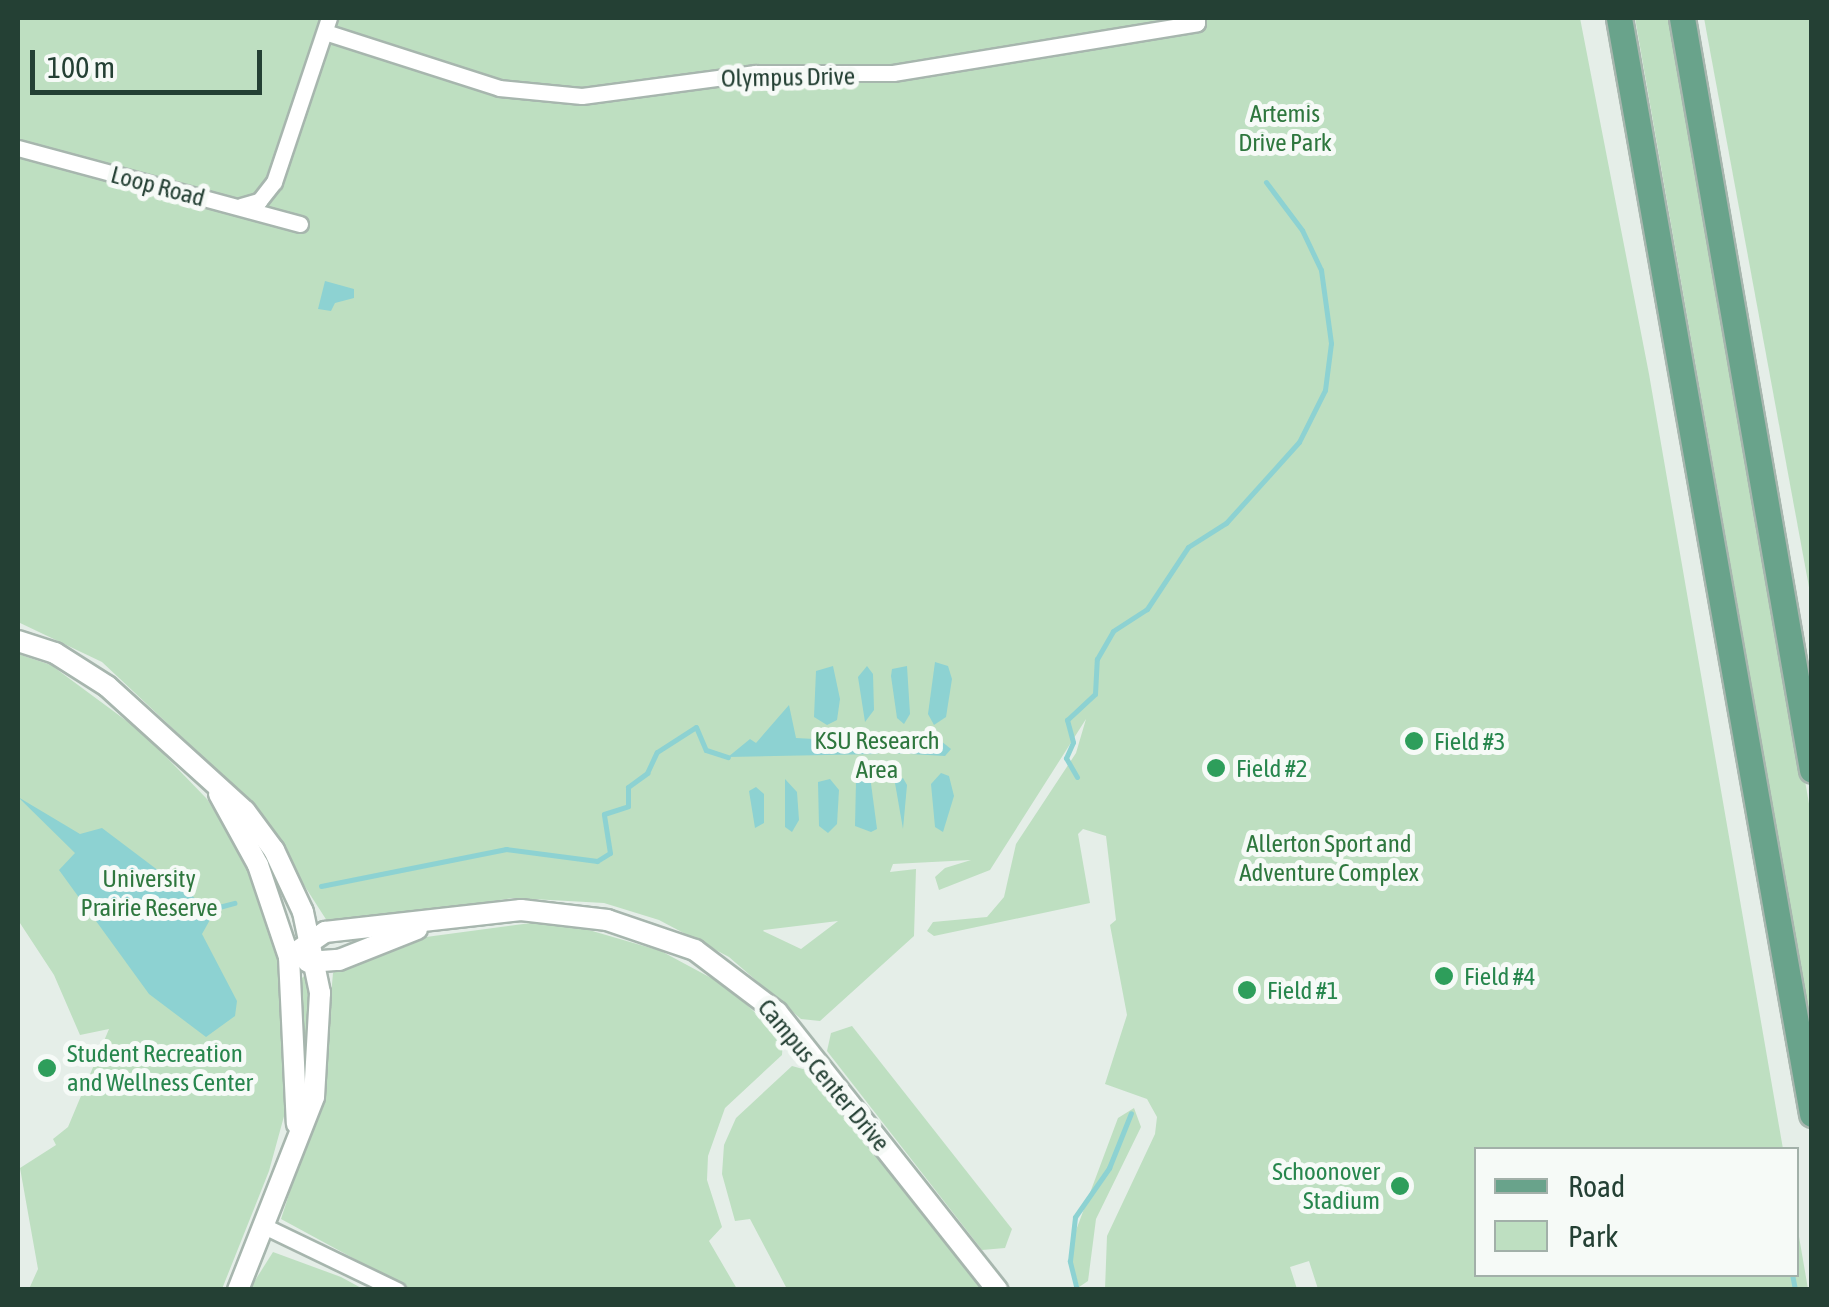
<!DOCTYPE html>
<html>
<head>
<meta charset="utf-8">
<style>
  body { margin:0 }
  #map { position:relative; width:1829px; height:1307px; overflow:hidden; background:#e5eee8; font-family:"Asap Condensed",sans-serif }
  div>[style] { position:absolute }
  .green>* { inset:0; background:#bedfc1 }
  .water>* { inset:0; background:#8dd2d2 }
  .stream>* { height:5px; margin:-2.5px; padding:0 2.5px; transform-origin:2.5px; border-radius:2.5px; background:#8dd2d2 }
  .roads { filter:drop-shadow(2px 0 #a7b6ae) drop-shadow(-2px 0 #a7b6ae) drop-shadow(0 2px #a7b6ae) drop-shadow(0 -2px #a7b6ae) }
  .minor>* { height:15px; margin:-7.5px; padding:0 7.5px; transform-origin:7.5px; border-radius:7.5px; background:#fff }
  .tertiary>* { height:20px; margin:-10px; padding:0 10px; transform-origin:10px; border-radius:10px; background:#fff }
  .primary>* { height:25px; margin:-12.5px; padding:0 12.5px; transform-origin:12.5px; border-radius:12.5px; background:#69a38b }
  .dots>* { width:28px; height:28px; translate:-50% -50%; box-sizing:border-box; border:5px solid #f6faf7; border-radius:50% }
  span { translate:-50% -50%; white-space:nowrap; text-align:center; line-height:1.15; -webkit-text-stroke:10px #f6faf7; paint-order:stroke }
  .street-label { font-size:25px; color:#244034 }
  .park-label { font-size:25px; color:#2e773e }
  .leisure-label { font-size:25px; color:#27864d }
  .left { translate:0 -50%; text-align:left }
  .right { translate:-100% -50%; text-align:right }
  .frame { position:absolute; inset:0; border:20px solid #244034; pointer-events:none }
  .legend { position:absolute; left:1474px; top:1147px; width:325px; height:130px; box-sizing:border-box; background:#f6faf7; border:2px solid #a2b0a9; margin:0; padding:12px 18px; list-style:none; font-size:30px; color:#244034 }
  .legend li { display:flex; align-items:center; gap:20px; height:50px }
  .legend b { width:50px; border:2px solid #a2b0a9 }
  .scale { position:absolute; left:30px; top:50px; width:232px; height:45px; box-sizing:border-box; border:5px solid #244034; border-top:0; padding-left:12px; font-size:30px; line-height:35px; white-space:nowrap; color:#244034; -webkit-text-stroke:8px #f6faf7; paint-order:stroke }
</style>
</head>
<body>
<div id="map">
  <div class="green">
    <div style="clip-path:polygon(evenodd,18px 18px,1580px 18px,1649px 374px,1783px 1149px,1476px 1150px,1476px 1274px,1796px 1274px,1797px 1225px,1808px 1289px,1318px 1289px,1309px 1261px,1290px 1267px,1297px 1289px,1105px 1289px,1107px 1236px,1155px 1134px,1157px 1117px,1147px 1099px,1105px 1084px,1127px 1015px,1110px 925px,1116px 920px,1106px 836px,1083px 829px,1078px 834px,1090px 903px,934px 936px,927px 931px,933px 922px,987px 917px,1004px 897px,1016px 844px,1076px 753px,1086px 719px,990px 870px,939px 890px,935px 877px,945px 868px,971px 860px,893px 864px,890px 872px,916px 869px,914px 936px,820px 1021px,801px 1019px,729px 957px,659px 920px,604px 903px,514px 898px,329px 924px,250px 801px,102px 662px,18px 622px,18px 18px,838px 921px,801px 949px,763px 931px,764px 930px,838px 921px)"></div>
    <div style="clip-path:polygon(1635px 18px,1671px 18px,1811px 815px,1811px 1025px)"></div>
    <div style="clip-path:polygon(1704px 18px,1811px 18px,1811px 598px)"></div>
    <div style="clip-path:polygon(18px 654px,51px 665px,143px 733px,207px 799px,253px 872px,286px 978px,289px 1098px,269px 1171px,222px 1289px,29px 1289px,38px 1269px,20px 1168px,56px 1145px,53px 1139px,68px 1127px,109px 1029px,80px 1035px,54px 975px,18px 920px)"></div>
    <div style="clip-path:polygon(531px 923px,582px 928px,661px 951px,726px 986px,783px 1038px,782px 1055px,725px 1108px,708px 1156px,707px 1180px,722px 1227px,709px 1241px,737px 1289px,410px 1289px,281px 1219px,323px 1089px,333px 973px,344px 963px,426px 937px)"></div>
    <div style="clip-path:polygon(306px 974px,313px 978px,303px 1102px,299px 981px)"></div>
    <div style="clip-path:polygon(852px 1026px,1012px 1229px,1005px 1248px,982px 1250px,827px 1051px,831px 1033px)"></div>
    <div style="clip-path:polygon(792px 1066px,810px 1071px,982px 1289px,787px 1289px,750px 1219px,735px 1221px,722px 1174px,724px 1145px,736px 1118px)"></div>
    <div style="clip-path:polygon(1134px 1108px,1141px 1127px,1096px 1219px,1088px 1281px,1079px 1287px,1072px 1263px,1075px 1233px,1118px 1118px)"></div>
    <div style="clip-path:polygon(273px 1252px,341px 1277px,363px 1289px,249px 1290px)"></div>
  </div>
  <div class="water">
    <div style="clip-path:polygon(325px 281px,354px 289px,354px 298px,335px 303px,331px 311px,318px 309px)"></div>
    <div style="clip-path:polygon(935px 662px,948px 666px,952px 679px,946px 717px,934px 725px,928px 714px)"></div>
    <div style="clip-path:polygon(833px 666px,840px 699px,837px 720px,827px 725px,814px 717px,816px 671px)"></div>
    <div style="clip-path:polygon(867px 666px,873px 674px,874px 710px,865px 722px,858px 677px)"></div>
    <div style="clip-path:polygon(907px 666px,910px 714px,904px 724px,897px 718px,891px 676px,892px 669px)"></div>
    <div style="clip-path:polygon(789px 705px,796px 738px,868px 742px,878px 754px,728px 757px,750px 739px,756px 743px)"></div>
    <div style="clip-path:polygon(941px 741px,951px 749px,945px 756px,893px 753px,895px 742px)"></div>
    <div style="clip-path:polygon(941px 773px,949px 776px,954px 796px,943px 832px,935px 827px,931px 784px)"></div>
    <div style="clip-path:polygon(870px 776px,877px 829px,871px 832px,855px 826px,856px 781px)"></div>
    <div style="clip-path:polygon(903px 778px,907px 785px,903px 829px,895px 783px)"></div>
    <div style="clip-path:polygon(785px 779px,797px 792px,799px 820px,792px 832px,785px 827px)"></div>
    <div style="clip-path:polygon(830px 779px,839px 790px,837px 824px,828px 833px,819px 826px,818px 782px)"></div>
    <div style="clip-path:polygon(756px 787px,764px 794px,764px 823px,755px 828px,749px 791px)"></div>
    <div style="clip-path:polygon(18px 797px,80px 834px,102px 828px,204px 905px,220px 902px,202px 934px,237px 1001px,235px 1016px,206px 1037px,149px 994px,59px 870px,75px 853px)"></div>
  </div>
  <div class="stream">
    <div style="left:1077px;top:777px;width:22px;rotate:-120deg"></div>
    <div style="left:1066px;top:758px;width:17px;rotate:-66deg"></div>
    <div style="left:1073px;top:742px;width:23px;rotate:-105deg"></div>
    <div style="left:1067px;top:720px;width:38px;rotate:-43deg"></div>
    <div style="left:1095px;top:694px;width:35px;rotate:-87deg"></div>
    <div style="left:1097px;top:659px;width:32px;rotate:-60deg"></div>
    <div style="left:1113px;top:631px;width:40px;rotate:-32.9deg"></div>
    <div style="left:1147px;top:609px;width:74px;rotate:-56.5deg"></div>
    <div style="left:1188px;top:547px;width:45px;rotate:-32.3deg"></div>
    <div style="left:1226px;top:523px;width:109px;rotate:-48deg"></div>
    <div style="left:1299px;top:442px;width:58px;rotate:-63.4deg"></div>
    <div style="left:1325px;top:390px;width:47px;rotate:-82.7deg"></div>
    <div style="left:1331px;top:343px;width:74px;rotate:-97.8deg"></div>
    <div style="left:1321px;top:270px;width:44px;rotate:-115.4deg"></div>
    <div style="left:1302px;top:230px;width:60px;rotate:-126.9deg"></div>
    <div style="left:321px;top:886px;width:189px;rotate:-11.3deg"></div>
    <div style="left:506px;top:849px;width:92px;rotate:7.5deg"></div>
    <div style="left:597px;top:861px;width:15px;rotate:-32deg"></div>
    <div style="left:610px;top:853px;width:39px;rotate:-99deg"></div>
    <div style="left:604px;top:814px;width:25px;rotate:-18deg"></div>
    <div style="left:628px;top:806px;width:19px;rotate:-90deg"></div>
    <div style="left:628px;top:787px;width:24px;rotate:-36deg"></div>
    <div style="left:647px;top:773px;width:23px;rotate:-65deg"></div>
    <div style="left:657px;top:752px;width:46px;rotate:-32.7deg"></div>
    <div style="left:696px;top:727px;width:25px;rotate:67deg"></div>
    <div style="left:706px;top:750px;width:23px;rotate:18deg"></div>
    <div style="left:219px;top:907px;width:16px;rotate:-15deg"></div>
    <div style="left:1792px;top:1274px;width:16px;rotate:79deg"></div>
    <div style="left:1077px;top:1290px;width:30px;rotate:-104deg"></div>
    <div style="left:1070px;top:1261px;width:44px;rotate:-83.5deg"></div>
    <div style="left:1075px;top:1217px;width:60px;rotate:-55.2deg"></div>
    <div style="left:1109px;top:1168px;width:59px;rotate:-68.2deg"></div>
  </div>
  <div class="roads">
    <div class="minor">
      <div style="left:325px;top:32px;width:183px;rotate:17.8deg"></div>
      <div style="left:499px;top:88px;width:83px;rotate:5.5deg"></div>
      <div style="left:582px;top:96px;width:175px;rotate:-7.6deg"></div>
      <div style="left:755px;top:73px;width:138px"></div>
      <div style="left:893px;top:73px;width:308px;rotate:-9.3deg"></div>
      <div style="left:1197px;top:23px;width:5px;rotate:-90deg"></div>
      <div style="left:18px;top:148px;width:292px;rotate:15.1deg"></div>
      <div style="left:241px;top:206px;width:19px;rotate:-16deg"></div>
      <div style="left:259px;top:201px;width:24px;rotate:-52deg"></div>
      <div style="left:274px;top:182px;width:173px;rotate:-71.5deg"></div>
      <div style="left:264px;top:1226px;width:148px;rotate:25.7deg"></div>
    </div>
    <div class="tertiary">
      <div style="left:18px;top:641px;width:39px;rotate:18deg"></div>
      <div style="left:55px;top:653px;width:62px;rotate:32.4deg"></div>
      <div style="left:107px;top:686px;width:186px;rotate:42.2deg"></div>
      <div style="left:245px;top:811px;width:49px;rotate:53.4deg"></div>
      <div style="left:274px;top:850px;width:68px;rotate:64.9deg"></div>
      <div style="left:303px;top:912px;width:83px;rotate:78.1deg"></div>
      <div style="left:320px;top:993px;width:104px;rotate:93.3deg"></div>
      <div style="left:314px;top:1097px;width:207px;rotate:111.5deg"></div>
      <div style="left:219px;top:794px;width:81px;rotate:61.2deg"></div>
      <div style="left:258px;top:865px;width:97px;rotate:71.4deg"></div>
      <div style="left:289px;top:957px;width:167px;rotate:87.3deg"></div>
      <div style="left:289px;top:957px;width:44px;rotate:-34.8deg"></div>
      <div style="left:325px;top:932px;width:197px;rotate:-6.4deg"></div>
      <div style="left:521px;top:910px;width:87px;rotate:6.6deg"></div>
      <div style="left:607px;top:920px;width:93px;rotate:18.8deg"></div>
      <div style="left:695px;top:950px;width:103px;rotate:37.1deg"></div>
      <div style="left:777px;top:1012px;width:355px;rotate:51.6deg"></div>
      <div style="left:308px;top:962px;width:31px;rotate:-4deg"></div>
      <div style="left:339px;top:960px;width:84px;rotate:-21.7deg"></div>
    </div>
    <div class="primary">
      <div style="left:1619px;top:18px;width:1113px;rotate:80.01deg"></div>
      <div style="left:1682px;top:18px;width:763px;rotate:80.19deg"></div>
    </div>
  </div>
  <div class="dots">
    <div style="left:1414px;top:741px;background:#2e9e5b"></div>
    <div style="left:1216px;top:768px;background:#2e9e5b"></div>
    <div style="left:1444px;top:976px;background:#2e9e5b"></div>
    <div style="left:1247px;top:990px;background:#2e9e5b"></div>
    <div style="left:47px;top:1068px;background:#2e9e5b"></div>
    <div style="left:1400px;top:1186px;background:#2e9e5b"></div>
  </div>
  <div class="street-label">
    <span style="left:788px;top:77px;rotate:-1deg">Olympus Drive</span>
    <span style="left:158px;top:186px;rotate:15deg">Loop Road</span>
    <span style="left:824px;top:1075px;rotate:50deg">Campus Center Drive</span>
  </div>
  <div class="park-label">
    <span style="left:1285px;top:128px">Artemis<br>Drive Park</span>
    <span style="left:877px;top:755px">KSU Research<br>Area</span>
    <span style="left:1329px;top:858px">Allerton Sport and<br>Adventure Complex</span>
    <span style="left:149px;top:893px">University<br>Prairie Reserve</span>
  </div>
  <div class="leisure-label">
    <span class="left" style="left:1434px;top:741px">Field #3</span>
    <span class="left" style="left:1236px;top:768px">Field #2</span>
    <span class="left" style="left:1464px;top:976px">Field #4</span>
    <span class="left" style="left:1267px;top:990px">Field #1</span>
    <span class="left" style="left:67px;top:1068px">Student Recreation<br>and Wellness Center</span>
    <span class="right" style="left:1380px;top:1186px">Schoonover<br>Stadium</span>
  </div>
  <div class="frame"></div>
  <ul class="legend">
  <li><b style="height:12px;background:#69a38b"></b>Road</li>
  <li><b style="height:28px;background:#bedfc1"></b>Park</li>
  </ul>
  <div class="scale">100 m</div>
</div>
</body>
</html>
